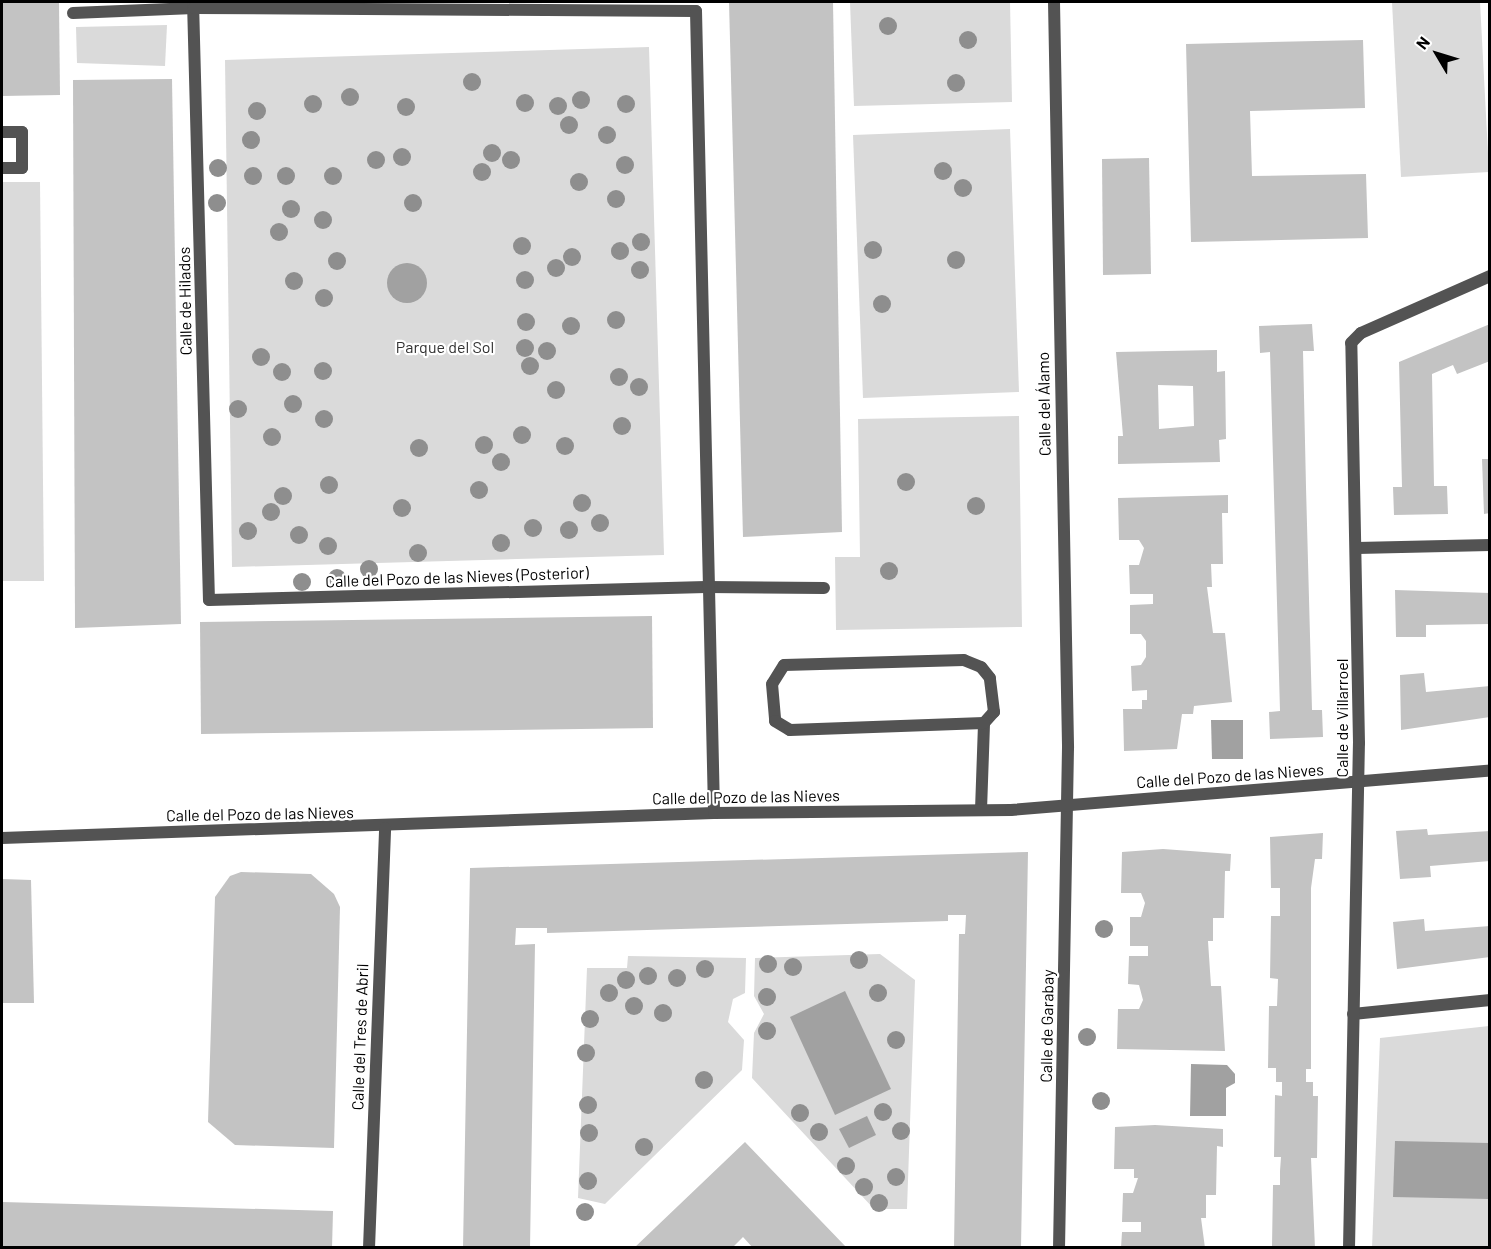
<!DOCTYPE html>
<html>
<head>
<meta charset="utf-8">
<style>
  body { margin:0 }
  #map { position:relative; width:1491px; height:1249px; overflow:hidden; background:#fff; font-family:Barlow,sans-serif }
  div>[style] { position:absolute }
  .green>* { inset:0; background:#dadada }
  .water>* { inset:0; background:#a1a1a1 }
  .round { border-radius:50% }
  .building>* { inset:0; background:#c3c3c3 }
  .lane>* { height:12px; margin:-6px; padding:0 6px; transform-origin:6px; border-radius:6px; background:#535353 }
  .street>* { height:12px; margin:-6px; padding:0 6px; transform-origin:6px; border-radius:6px; background:#535353 }
  .trees>* { width:18px; height:18px; margin:-9px; border-radius:50%; background:#8e8e8e }
  span { translate:-50% -50%; white-space:nowrap; text-align:center; line-height:1.15; -webkit-text-stroke:4.5px #fff; paint-order:stroke }
  .street-label { font-size:16px; color:#000 }
  .park-label { font-size:16px; color:#313131 }
  .frame { position:absolute; inset:0; border:3px solid #000; pointer-events:none }
  .north { position:absolute; left:1407px; top:24px; width:60px; height:60px; -webkit-text-stroke:4px #fff; paint-order:stroke; rotate:308deg; font-size:16px; font-weight:700; line-height:24px; text-align:center; color:#000 }
  .north::after { content:''; display:block; margin:auto; width:21px; height:27px; background:#000; clip-path:polygon(50% 0,100% 100%,50% 72%,0 100%) }
</style>
</head>
<body>
<div id="map">
  <div class="green">
    <div style="clip-path:polygon(850px 2px,1010px 2px,1012px 102px,854px 106px)"></div>
    <div style="clip-path:polygon(1392px 2px,1480px 2px,1489px 172px,1401px 177px)"></div>
    <div style="clip-path:polygon(167px 25px,165px 66px,77px 63px,76px 27px)"></div>
    <div style="clip-path:polygon(649px 47px,664px 555px,232px 567px,225px 60px)"></div>
    <div style="clip-path:polygon(1010px 129px,1019px 392px,863px 398px,853px 135px)"></div>
    <div style="clip-path:polygon(2px 182px,40px 182px,44px 581px,2px 581px)"></div>
    <div style="clip-path:polygon(1019px 416px,1022px 627px,836px 630px,835px 557px,860px 557px,858px 419px)"></div>
    <div style="clip-path:polygon(880px 954px,915px 980px,907px 1209px,874px 1209px,752px 1078px,754px 1033px,764px 1014px,754px 996px,755px 958px)"></div>
    <div style="clip-path:polygon(628px 956px,746px 958px,745px 993px,733px 999px,728px 1022px,744px 1040px,742px 1070px,605px 1204px,578px 1198px,587px 968px,627px 968px)"></div>
    <div style="clip-path:polygon(1489px 1026px,1489px 1247px,1372px 1248px,1380px 1038px)"></div>
  </div>
  <div class="water">
    <div class="round" style="left:387px;top:263px;width:40px;height:40px"></div>
    <div style="clip-path:polygon(1211px 720px,1243px 720px,1243px 759px,1212px 759px)"></div>
    <div style="clip-path:polygon(845px 991px,891px 1089px,835px 1115px,790px 1017px)"></div>
    <div style="clip-path:polygon(1191px 1064px,1227px 1065px,1235px 1074px,1235px 1083px,1226px 1088px,1226px 1116px,1190px 1116px)"></div>
    <div style="clip-path:polygon(867px 1116px,876px 1135px,849px 1148px,839px 1129px)"></div>
    <div style="clip-path:polygon(1395px 1141px,1489px 1143px,1489px 1199px,1393px 1197px)"></div>
  </div>
  <div class="building">
    <div style="clip-path:polygon(2px 2px,59px 2px,60px 95px,2px 96px)"></div>
    <div style="clip-path:polygon(729px 2px,833px 2px,842px 532px,743px 537px)"></div>
    <div style="clip-path:polygon(1363px 40px,1365px 108px,1250px 111px,1252px 176px,1366px 174px,1368px 238px,1191px 242px,1186px 44px)"></div>
    <div style="clip-path:polygon(172px 79px,181px 624px,75px 628px,73px 80px)"></div>
    <div style="clip-path:polygon(1149px 158px,1151px 274px,1103px 275px,1102px 159px)"></div>
    <div style="clip-path:polygon(1312px 324px,1314px 351px,1303px 351px,1306px 487px,1312px 710px,1322px 710px,1323px 737px,1270px 739px,1269px 712px,1280px 711px,1270px 352px,1260px 353px,1259px 326px)"></div>
    <div style="clip-path:polygon(1490px 324px,1490px 361px,1457px 374px,1453px 365px,1432px 374px,1434px 486px,1447px 486px,1448px 514px,1394px 515px,1393px 487px,1402px 487px,1399px 362px)"></div>
    <div style="clip-path:polygon(evenodd,1217px 350px,1217px 372px,1225px 371px,1226px 439px,1219px 440px,1220px 462px,1118px 464px,1118px 436px,1123px 436px,1116px 352px,1217px 350px,1158px 385px,1193px 386px,1194px 426px,1159px 429px,1158px 385px)"></div>
    <div style="clip-path:polygon(1482px 459px,1490px 459px,1490px 513px,1484px 514px)"></div>
    <div style="clip-path:polygon(1228px 495px,1228px 513px,1222px 513px,1223px 564px,1211px 564px,1212px 587px,1207px 587px,1213px 633px,1225px 633px,1232px 702px,1194px 706px,1193px 714px,1182px 714px,1177px 749px,1124px 751px,1123px 709px,1142px 709px,1142px 700px,1147px 700px,1147px 690px,1132px 691px,1131px 666px,1141px 665px,1146px 657px,1146px 641px,1141px 634px,1130px 634px,1130px 605px,1153px 604px,1153px 594px,1130px 594px,1129px 565px,1139px 565px,1144px 548px,1139px 540px,1119px 540px,1118px 498px)"></div>
    <div style="clip-path:polygon(1395px 590px,1490px 593px,1490px 624px,1426px 625px,1426px 637px,1396px 637px)"></div>
    <div style="clip-path:polygon(652px 616px,653px 728px,201px 734px,200px 622px)"></div>
    <div style="clip-path:polygon(1424px 673px,1426px 692px,1490px 686px,1490px 717px,1401px 730px,1400px 675px)"></div>
    <div style="clip-path:polygon(1427px 829px,1428px 835px,1490px 831px,1490px 861px,1430px 866px,1431px 877px,1400px 879px,1396px 831px)"></div>
    <div style="clip-path:polygon(1323px 833px,1322px 859px,1315px 859px,1311px 888px,1311px 1069px,1306px 1069px,1306px 1082px,1313px 1082px,1313px 1096px,1318px 1096px,1317px 1158px,1311px 1158px,1315px 1248px,1279px 1248px,1272px 1246px,1273px 1185px,1280px 1185px,1280px 1171px,1281px 1157px,1274px 1157px,1275px 1095px,1282px 1096px,1282px 1082px,1276px 1082px,1276px 1068px,1268px 1068px,1269px 1006px,1277px 1006px,1278px 979px,1270px 978px,1271px 916px,1280px 916px,1280px 888px,1271px 888px,1270px 837px)"></div>
    <div style="clip-path:polygon(1163px 849px,1231px 854px,1230px 871px,1225px 871px,1224px 918px,1213px 918px,1213px 941px,1208px 941px,1211px 986px,1221px 986px,1225px 1051px,1117px 1049px,1118px 1009px,1139px 1009px,1143px 1000px,1139px 985px,1128px 984px,1129px 956px,1148px 956px,1148px 946px,1130px 946px,1130px 917px,1141px 917px,1145px 903px,1141px 893px,1121px 893px,1122px 852px)"></div>
    <div style="clip-path:polygon(1028px 852px,1021px 1248px,954px 1248px,959px 934px,965px 934px,966px 915px,948px 915px,948px 921px,547px 933px,547px 928px,516px 928px,515px 945px,535px 944px,530px 1248px,463px 1248px,470px 868px)"></div>
    <div style="clip-path:polygon(241px 872px,311px 874px,334px 894px,340px 907px,334px 1148px,235px 1145px,208px 1122px,215px 897px,230px 876px)"></div>
    <div style="clip-path:polygon(2px 879px,31px 880px,34px 1003px,2px 1003px)"></div>
    <div style="clip-path:polygon(1424px 919px,1425px 931px,1490px 926px,1490px 957px,1397px 969px,1393px 922px)"></div>
    <div style="clip-path:polygon(1155px 1125px,1223px 1129px,1223px 1147px,1217px 1146px,1216px 1195px,1206px 1195px,1206px 1218px,1201px 1218px,1205px 1248px,1121px 1248px,1122px 1232px,1141px 1232px,1141px 1222px,1122px 1222px,1123px 1193px,1133px 1193px,1138px 1178px,1134px 1178px,1134px 1169px,1114px 1169px,1115px 1127px)"></div>
    <div style="clip-path:polygon(745px 1142px,847px 1248px,753px 1248px,743px 1237px,732px 1248px,634px 1248px)"></div>
    <div style="clip-path:polygon(2px 1202px,333px 1211px,332px 1248px,2px 1248px)"></div>
  </div>
  <div class="lane">
    <div style="left:73px;top:13px;width:121px;rotate:-2.4deg"></div>
    <div style="left:706px;top:587px;width:118px;rotate:0.5deg"></div>
    <div style="left:981px;top:810px;width:87px;rotate:-88deg"></div>
    <div style="left:984px;top:723px;width:15px;rotate:-48deg"></div>
    <div style="left:994px;top:712px;width:34px;rotate:-97deg"></div>
    <div style="left:990px;top:678px;width:14px;rotate:-129deg"></div>
    <div style="left:981px;top:667px;width:18px;rotate:-158deg"></div>
    <div style="left:964px;top:660px;width:180px;rotate:178.4deg"></div>
    <div style="left:784px;top:665px;width:22px;rotate:122deg"></div>
    <div style="left:772px;top:684px;width:37px;rotate:85deg"></div>
    <div style="left:775px;top:721px;width:17px;rotate:31deg"></div>
    <div style="left:790px;top:730px;width:194px;rotate:-2.1deg"></div>
  </div>
  <div class="street">
    <div style="left:193px;top:2px;width:598px;rotate:88.47deg"></div>
    <div style="left:209px;top:600px;width:497px;rotate:-1.5deg"></div>
    <div style="left:1054px;top:2px;width:746px;rotate:88.92deg"></div>
    <div style="left:1068px;top:748px;width:500px;rotate:91.03deg"></div>
    <div style="left:194px;top:8px;width:502px;rotate:0.34deg"></div>
    <div style="left:696px;top:11px;width:802px;rotate:88.71deg"></div>
    <div style="left:2px;top:132px;width:20px"></div>
    <div style="left:22px;top:132px;width:36px;rotate:90deg"></div>
    <div style="left:22px;top:168px;width:20px;rotate:180deg"></div>
    <div style="left:1357px;top:548px;width:133px;rotate:-1.3deg"></div>
    <div style="left:2px;top:838px;width:712px;rotate:-2.01deg"></div>
    <div style="left:714px;top:813px;width:297px;rotate:-0.6deg"></div>
    <div style="left:1011px;top:810px;width:481px;rotate:-4.7deg"></div>
    <div style="left:1353px;top:1014px;width:138px;rotate:-5.8deg"></div>
    <div style="left:369px;top:1248px;width:420px;rotate:-87.8deg"></div>
    <div style="left:1349px;top:1248px;width:505px;rotate:-88.87deg"></div>
    <div style="left:1359px;top:743px;width:400px;rotate:-91.1deg"></div>
    <div style="left:1351px;top:343px;width:14px;rotate:-45deg"></div>
    <div style="left:1361px;top:333px;width:141px;rotate:-23.8deg"></div>
  </div>
  <div class="trees">
    <div style="left:888px;top:26px"></div>
    <div style="left:968px;top:40px"></div>
    <div style="left:472px;top:82px"></div>
    <div style="left:956px;top:83px"></div>
    <div style="left:350px;top:97px"></div>
    <div style="left:581px;top:100px"></div>
    <div style="left:525px;top:103px"></div>
    <div style="left:313px;top:104px"></div>
    <div style="left:626px;top:104px"></div>
    <div style="left:558px;top:106px"></div>
    <div style="left:406px;top:107px"></div>
    <div style="left:257px;top:111px"></div>
    <div style="left:569px;top:125px"></div>
    <div style="left:607px;top:135px"></div>
    <div style="left:251px;top:140px"></div>
    <div style="left:492px;top:153px"></div>
    <div style="left:402px;top:157px"></div>
    <div style="left:376px;top:160px"></div>
    <div style="left:511px;top:160px"></div>
    <div style="left:625px;top:165px"></div>
    <div style="left:218px;top:168px"></div>
    <div style="left:943px;top:171px"></div>
    <div style="left:482px;top:172px"></div>
    <div style="left:253px;top:176px"></div>
    <div style="left:286px;top:176px"></div>
    <div style="left:333px;top:176px"></div>
    <div style="left:579px;top:182px"></div>
    <div style="left:963px;top:188px"></div>
    <div style="left:616px;top:199px"></div>
    <div style="left:217px;top:203px"></div>
    <div style="left:413px;top:203px"></div>
    <div style="left:291px;top:209px"></div>
    <div style="left:323px;top:220px"></div>
    <div style="left:279px;top:232px"></div>
    <div style="left:641px;top:242px"></div>
    <div style="left:522px;top:246px"></div>
    <div style="left:873px;top:250px"></div>
    <div style="left:620px;top:251px"></div>
    <div style="left:572px;top:257px"></div>
    <div style="left:956px;top:260px"></div>
    <div style="left:337px;top:261px"></div>
    <div style="left:556px;top:268px"></div>
    <div style="left:640px;top:270px"></div>
    <div style="left:525px;top:280px"></div>
    <div style="left:294px;top:281px"></div>
    <div style="left:324px;top:298px"></div>
    <div style="left:882px;top:304px"></div>
    <div style="left:616px;top:320px"></div>
    <div style="left:526px;top:322px"></div>
    <div style="left:571px;top:326px"></div>
    <div style="left:525px;top:348px"></div>
    <div style="left:547px;top:351px"></div>
    <div style="left:261px;top:357px"></div>
    <div style="left:530px;top:366px"></div>
    <div style="left:323px;top:371px"></div>
    <div style="left:282px;top:372px"></div>
    <div style="left:619px;top:377px"></div>
    <div style="left:639px;top:387px"></div>
    <div style="left:556px;top:390px"></div>
    <div style="left:293px;top:404px"></div>
    <div style="left:238px;top:409px"></div>
    <div style="left:324px;top:419px"></div>
    <div style="left:622px;top:426px"></div>
    <div style="left:522px;top:435px"></div>
    <div style="left:272px;top:437px"></div>
    <div style="left:484px;top:445px"></div>
    <div style="left:565px;top:446px"></div>
    <div style="left:419px;top:448px"></div>
    <div style="left:501px;top:462px"></div>
    <div style="left:906px;top:482px"></div>
    <div style="left:329px;top:485px"></div>
    <div style="left:479px;top:490px"></div>
    <div style="left:283px;top:496px"></div>
    <div style="left:582px;top:503px"></div>
    <div style="left:976px;top:506px"></div>
    <div style="left:402px;top:508px"></div>
    <div style="left:271px;top:512px"></div>
    <div style="left:600px;top:523px"></div>
    <div style="left:533px;top:528px"></div>
    <div style="left:569px;top:530px"></div>
    <div style="left:248px;top:531px"></div>
    <div style="left:299px;top:535px"></div>
    <div style="left:501px;top:543px"></div>
    <div style="left:328px;top:546px"></div>
    <div style="left:418px;top:553px"></div>
    <div style="left:369px;top:569px"></div>
    <div style="left:889px;top:571px"></div>
    <div style="left:337px;top:578px"></div>
    <div style="left:302px;top:582px"></div>
    <div style="left:1104px;top:929px"></div>
    <div style="left:859px;top:960px"></div>
    <div style="left:768px;top:964px"></div>
    <div style="left:793px;top:967px"></div>
    <div style="left:705px;top:969px"></div>
    <div style="left:648px;top:976px"></div>
    <div style="left:677px;top:978px"></div>
    <div style="left:626px;top:980px"></div>
    <div style="left:609px;top:993px"></div>
    <div style="left:878px;top:993px"></div>
    <div style="left:767px;top:997px"></div>
    <div style="left:634px;top:1006px"></div>
    <div style="left:663px;top:1013px"></div>
    <div style="left:590px;top:1019px"></div>
    <div style="left:767px;top:1031px"></div>
    <div style="left:1087px;top:1037px"></div>
    <div style="left:896px;top:1040px"></div>
    <div style="left:586px;top:1053px"></div>
    <div style="left:704px;top:1080px"></div>
    <div style="left:1101px;top:1101px"></div>
    <div style="left:588px;top:1105px"></div>
    <div style="left:883px;top:1112px"></div>
    <div style="left:800px;top:1113px"></div>
    <div style="left:901px;top:1131px"></div>
    <div style="left:819px;top:1132px"></div>
    <div style="left:589px;top:1133px"></div>
    <div style="left:644px;top:1147px"></div>
    <div style="left:846px;top:1166px"></div>
    <div style="left:896px;top:1177px"></div>
    <div style="left:588px;top:1181px"></div>
    <div style="left:864px;top:1187px"></div>
    <div style="left:879px;top:1203px"></div>
    <div style="left:585px;top:1212px"></div>
  </div>
  <div class="street-label">
    <span style="left:185px;top:301px;rotate:-91deg">Calle de Hilados</span>
    <span style="left:1044px;top:404px;rotate:-91deg">Calle del Álamo</span>
    <span style="left:457px;top:577px;rotate:-2deg">Calle del Pozo de las Nieves (Posterior)</span>
    <span style="left:1342px;top:718px;rotate:-90deg">Calle de Villarroel</span>
    <span style="left:1230px;top:776px;rotate:-4deg">Calle del Pozo de las Nieves</span>
    <span style="left:746px;top:797px;rotate:-1deg">Calle del Pozo de las Nieves</span>
    <span style="left:260px;top:814px;rotate:-1deg">Calle del Pozo de las Nieves</span>
    <span style="left:1047px;top:1026px;rotate:-89deg">Calle de Garabay</span>
    <span style="left:360px;top:1037px;rotate:-88deg">Calle del Tres de Abril</span>
  </div>
  <div class="park-label">
    <span style="left:445px;top:347px">Parque del Sol</span>
  </div>
  <div class="frame"></div>
  <div class="north">N</div>
</div>
</body>
</html>
